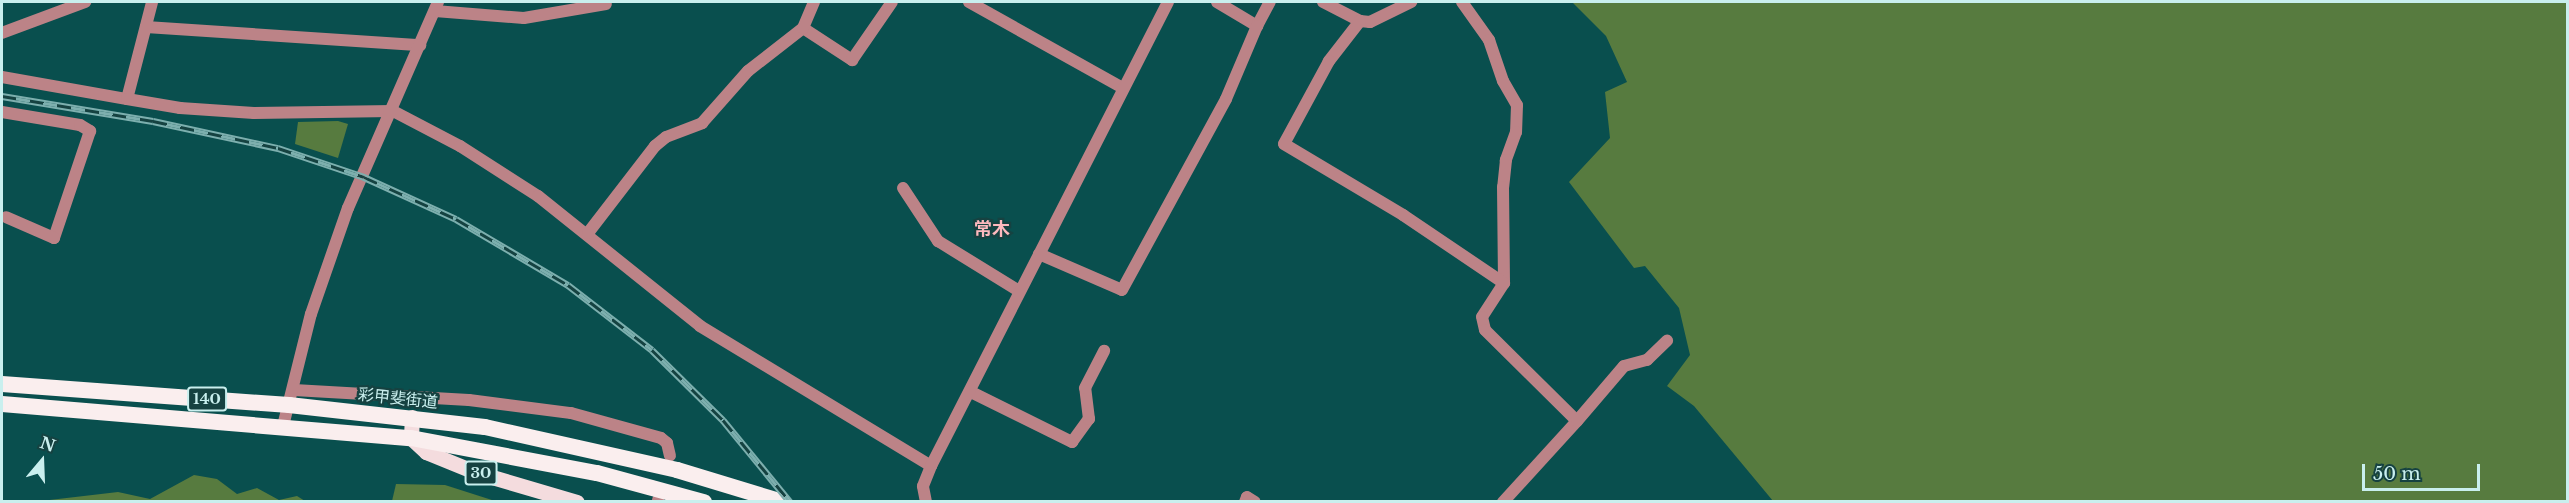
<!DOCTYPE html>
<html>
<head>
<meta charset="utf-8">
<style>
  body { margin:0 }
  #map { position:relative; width:2569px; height:503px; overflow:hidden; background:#094f4e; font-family:"Libre Baskerville","Noto Sans JP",serif }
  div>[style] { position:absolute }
  .green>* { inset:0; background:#577b3f }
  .minor>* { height:12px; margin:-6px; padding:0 6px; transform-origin:6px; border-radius:6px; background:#bc8387 }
  .primary>* { height:15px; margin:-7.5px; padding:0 7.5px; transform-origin:7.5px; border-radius:7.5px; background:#f4dcde }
  .trunk>* { height:16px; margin:-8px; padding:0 8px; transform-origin:8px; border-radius:8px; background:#faeeee }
  .rail>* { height:7px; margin-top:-3.5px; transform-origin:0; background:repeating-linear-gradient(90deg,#164241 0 14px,#7dafae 0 28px); box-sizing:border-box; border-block:2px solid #7dafae }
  span { translate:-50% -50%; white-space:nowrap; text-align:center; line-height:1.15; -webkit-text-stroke:4.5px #164241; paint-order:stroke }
  .shield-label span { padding:2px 4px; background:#164241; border:2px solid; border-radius:4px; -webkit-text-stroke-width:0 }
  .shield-label { font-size:15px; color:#c9efee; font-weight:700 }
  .street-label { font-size:16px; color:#c9efee }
  .neighbourhood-label { font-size:18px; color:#feb9be; font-weight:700 }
  .frame { position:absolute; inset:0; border:3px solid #c9efee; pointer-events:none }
  .north { position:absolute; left:12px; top:431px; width:60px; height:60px; -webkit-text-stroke:4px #164241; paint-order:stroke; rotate:19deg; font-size:16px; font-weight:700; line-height:24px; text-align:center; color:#c9efee }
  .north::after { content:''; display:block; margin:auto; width:21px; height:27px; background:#c9efee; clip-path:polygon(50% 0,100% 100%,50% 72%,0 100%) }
  .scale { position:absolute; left:2362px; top:464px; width:118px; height:27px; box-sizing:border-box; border:3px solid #c9efee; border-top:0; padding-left:8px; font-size:18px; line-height:21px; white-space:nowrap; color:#c9efee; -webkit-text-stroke:4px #164241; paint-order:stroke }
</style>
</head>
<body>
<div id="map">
  <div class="green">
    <div style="clip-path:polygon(1572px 2px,2567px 2px,2567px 501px,1773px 501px,1694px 406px,1667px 386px,1690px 355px,1679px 308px,1645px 266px,1634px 268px,1569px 182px,1610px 138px,1605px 92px,1627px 82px,1606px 36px)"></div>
    <div style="clip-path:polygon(338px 121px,348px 124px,338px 158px,295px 144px,298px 122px)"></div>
    <div style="clip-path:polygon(194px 475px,217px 479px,237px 494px,257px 488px,279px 500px,297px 496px,305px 501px,41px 501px,118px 492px,150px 499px)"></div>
    <div style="clip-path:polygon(396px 484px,445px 485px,495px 501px,392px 501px)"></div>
  </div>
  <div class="minor">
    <div style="left:969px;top:2px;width:176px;rotate:29.2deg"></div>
    <div style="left:1217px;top:2px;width:47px;rotate:31deg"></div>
    <div style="left:1257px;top:26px;width:27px;rotate:-62deg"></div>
    <div style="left:1323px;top:2px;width:42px;rotate:27.2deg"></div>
    <div style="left:1360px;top:21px;width:10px;rotate:6deg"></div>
    <div style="left:1370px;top:22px;width:46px;rotate:-26deg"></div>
    <div style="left:1462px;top:2px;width:47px;rotate:54.6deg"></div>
    <div style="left:1489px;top:40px;width:43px;rotate:71.1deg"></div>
    <div style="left:1503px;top:81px;width:28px;rotate:60deg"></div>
    <div style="left:1517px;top:105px;width:27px;rotate:92deg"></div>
    <div style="left:1516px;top:132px;width:30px;rotate:110deg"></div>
    <div style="left:1506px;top:160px;width:27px;rotate:96deg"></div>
    <div style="left:1503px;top:187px;width:96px;rotate:89.4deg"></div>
    <div style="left:1504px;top:283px;width:40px;rotate:122.9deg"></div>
    <div style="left:1482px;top:317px;width:13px;rotate:77deg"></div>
    <div style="left:1485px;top:330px;width:129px;rotate:44.7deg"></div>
    <div style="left:1577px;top:421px;width:110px;rotate:132.4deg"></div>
    <div style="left:435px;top:11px;width:89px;rotate:4.5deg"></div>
    <div style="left:524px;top:18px;width:83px;rotate:-9.7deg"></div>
    <div style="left:1360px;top:21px;width:51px;rotate:127.8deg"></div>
    <div style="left:1329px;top:61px;width:94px;rotate:118.5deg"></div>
    <div style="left:1284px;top:144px;width:139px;rotate:30.8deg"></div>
    <div style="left:1403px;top:215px;width:122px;rotate:34deg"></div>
    <div style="left:146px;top:27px;width:275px;rotate:3.8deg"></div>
    <div style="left:803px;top:28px;width:59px;rotate:33.1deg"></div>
    <div style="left:852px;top:60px;width:70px;rotate:-55.4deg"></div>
    <div style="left:2px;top:33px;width:89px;rotate:-20.5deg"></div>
    <div style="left:2px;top:77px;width:127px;rotate:10deg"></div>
    <div style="left:127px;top:99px;width:100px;rotate:-75.5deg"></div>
    <div style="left:127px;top:99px;width:54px;rotate:9.6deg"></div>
    <div style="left:180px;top:108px;width:74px;rotate:3.9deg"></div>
    <div style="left:254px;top:113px;width:139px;rotate:-0.8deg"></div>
    <div style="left:393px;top:111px;width:76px;rotate:27.6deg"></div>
    <div style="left:460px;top:146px;width:93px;rotate:32.7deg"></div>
    <div style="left:538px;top:196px;width:208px;rotate:38.7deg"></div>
    <div style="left:700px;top:326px;width:270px;rotate:31.2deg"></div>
    <div style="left:2px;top:112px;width:79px;rotate:9.5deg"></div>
    <div style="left:80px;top:125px;width:12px;rotate:31deg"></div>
    <div style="left:90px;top:131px;width:113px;rotate:108.6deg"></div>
    <div style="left:54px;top:238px;width:52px;rotate:-156.4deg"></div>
    <div style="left:903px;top:188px;width:64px;rotate:56.6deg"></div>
    <div style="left:938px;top:241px;width:95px;rotate:31.7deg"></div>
    <div style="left:588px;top:233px;width:110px;rotate:-52.4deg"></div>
    <div style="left:655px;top:146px;width:14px;rotate:-39deg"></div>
    <div style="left:666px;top:137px;width:39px;rotate:-21deg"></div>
    <div style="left:702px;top:123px;width:69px;rotate:-48.5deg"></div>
    <div style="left:748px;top:71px;width:70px;rotate:-38deg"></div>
    <div style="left:803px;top:28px;width:28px;rotate:-67deg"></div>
    <div style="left:1039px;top:254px;width:90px;rotate:23.4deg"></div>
    <div style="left:1122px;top:290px;width:217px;rotate:-61.4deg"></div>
    <div style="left:1226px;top:99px;width:79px;rotate:-67deg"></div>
    <div style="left:294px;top:390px;width:175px;rotate:3.3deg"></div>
    <div style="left:469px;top:400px;width:103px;rotate:7.3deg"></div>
    <div style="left:571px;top:413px;width:93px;rotate:15.5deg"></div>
    <div style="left:661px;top:438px;width:8px;rotate:40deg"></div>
    <div style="left:667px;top:443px;width:13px;rotate:77deg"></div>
    <div style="left:971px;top:392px;width:113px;rotate:26.3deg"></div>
    <div style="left:1072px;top:442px;width:29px;rotate:-54deg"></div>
    <div style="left:1089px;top:419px;width:31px;rotate:-97deg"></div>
    <div style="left:1085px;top:388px;width:42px;rotate:-62.8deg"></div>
    <div style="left:1577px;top:421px;width:72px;rotate:-49.5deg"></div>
    <div style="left:1624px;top:366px;width:24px;rotate:-15deg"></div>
    <div style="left:1647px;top:360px;width:28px;rotate:-44deg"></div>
    <div style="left:283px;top:426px;width:115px;rotate:-76deg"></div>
    <div style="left:311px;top:314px;width:112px;rotate:-70.8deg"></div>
    <div style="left:348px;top:208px;width:225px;rotate:-66.4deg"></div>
    <div style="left:658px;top:502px;width:2px;rotate:-90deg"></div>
    <div style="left:926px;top:502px;width:16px;rotate:-101deg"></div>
    <div style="left:923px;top:486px;width:22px;rotate:-68deg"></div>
    <div style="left:931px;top:466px;width:521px;rotate:-62.94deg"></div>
    <div style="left:1245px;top:502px;width:5px;rotate:-68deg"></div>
    <div style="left:1247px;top:497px;width:9px;rotate:32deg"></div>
  </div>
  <div class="primary">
    <div style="left:412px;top:417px;width:21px;rotate:93deg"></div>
    <div style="left:411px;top:438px;width:21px;rotate:43deg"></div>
    <div style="left:426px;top:452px;width:53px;rotate:22.2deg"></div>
    <div style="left:475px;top:472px;width:106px;rotate:16.4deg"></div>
  </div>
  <div class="trunk">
    <div style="left:2px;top:384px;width:288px;rotate:4.2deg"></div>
    <div style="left:289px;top:405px;width:197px;rotate:6.4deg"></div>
    <div style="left:485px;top:427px;width:197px;rotate:12.6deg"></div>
    <div style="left:677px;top:470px;width:110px;rotate:16.9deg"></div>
    <div style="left:2px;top:404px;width:410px;rotate:4.8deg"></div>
    <div style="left:411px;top:438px;width:189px;rotate:10.7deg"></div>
    <div style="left:597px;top:473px;width:111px;rotate:15.2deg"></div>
  </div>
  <div class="rail">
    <div style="left:2px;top:96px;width:153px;rotate:9.4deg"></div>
    <div style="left:153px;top:121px;width:128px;rotate:12.2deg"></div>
    <div style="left:278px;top:148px;width:91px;rotate:18.6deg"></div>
    <div style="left:364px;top:177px;width:101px;rotate:24.5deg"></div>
    <div style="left:456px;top:219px;width:130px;rotate:30.5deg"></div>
    <div style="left:568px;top:285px;width:106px;rotate:37.7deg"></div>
    <div style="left:652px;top:350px;width:100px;rotate:44.6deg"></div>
    <div style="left:723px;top:420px;width:106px;rotate:50.7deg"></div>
  </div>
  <div class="shield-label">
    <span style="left:207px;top:399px">140</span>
    <span style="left:481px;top:473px">30</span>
  </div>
  <div class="street-label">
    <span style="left:398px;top:398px;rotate:6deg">彩甲斐街道</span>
  </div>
  <div class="neighbourhood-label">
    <span style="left:992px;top:229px">常木</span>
  </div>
  <div class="frame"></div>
  <div class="north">N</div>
  <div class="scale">50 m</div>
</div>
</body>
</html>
